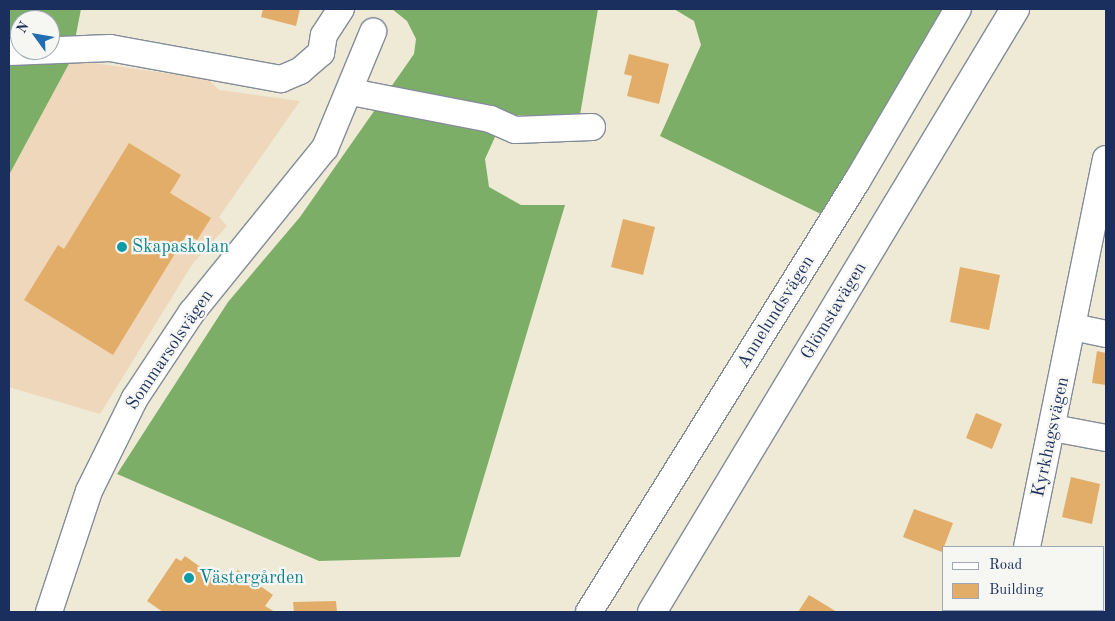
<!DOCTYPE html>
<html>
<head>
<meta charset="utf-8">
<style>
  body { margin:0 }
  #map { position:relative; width:1115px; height:621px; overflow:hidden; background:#eeead5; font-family:"Old Standard TT",serif }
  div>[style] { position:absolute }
  .built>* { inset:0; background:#eed7bb }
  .forest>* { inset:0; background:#7dae68 }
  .building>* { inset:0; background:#e2ad69 }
  .roads { filter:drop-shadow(1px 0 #848c9a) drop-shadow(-1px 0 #848c9a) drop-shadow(0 1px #848c9a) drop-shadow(0 -1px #848c9a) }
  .street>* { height:26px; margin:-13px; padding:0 13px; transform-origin:13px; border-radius:13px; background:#fff }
  .secondary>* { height:28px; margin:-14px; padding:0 14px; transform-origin:14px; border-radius:14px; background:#fff }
  .dots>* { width:14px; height:14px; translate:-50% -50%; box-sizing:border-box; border:2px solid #f6f6f2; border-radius:50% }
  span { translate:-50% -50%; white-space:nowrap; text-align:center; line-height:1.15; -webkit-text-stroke:4.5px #f6f6f2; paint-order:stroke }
  .culture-label { font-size:18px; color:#0d838f }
  .left { translate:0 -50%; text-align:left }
  .street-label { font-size:18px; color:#1b2f5e }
  .frame { position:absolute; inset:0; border:10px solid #1b2f5e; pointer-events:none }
  .legend { position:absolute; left:942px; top:546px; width:162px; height:65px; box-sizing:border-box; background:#f6f6f2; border:1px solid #9ea6b7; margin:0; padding:6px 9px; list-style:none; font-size:15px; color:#1b2f5e }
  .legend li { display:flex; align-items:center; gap:10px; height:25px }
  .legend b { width:25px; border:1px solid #9ea6b7 }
  .north { position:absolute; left:10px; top:10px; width:50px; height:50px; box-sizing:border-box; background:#f6f6f2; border:1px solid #9ea6b7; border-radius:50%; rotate:302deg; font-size:14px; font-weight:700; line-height:20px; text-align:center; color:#1b2f5e }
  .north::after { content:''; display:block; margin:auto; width:18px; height:22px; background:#1f6fb2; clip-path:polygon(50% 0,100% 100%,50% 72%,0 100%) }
</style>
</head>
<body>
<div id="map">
  <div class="built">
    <div style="clip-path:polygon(71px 60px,208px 79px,219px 90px,300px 101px,219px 217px,227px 226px,193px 263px,100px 414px,9px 387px,9px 175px)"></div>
  </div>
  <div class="forest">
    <div style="clip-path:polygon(evenodd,9px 9px,81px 9px,71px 60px,9px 175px,9px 9px,20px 20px,50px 20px,50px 50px,20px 50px,20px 20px)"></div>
    <div style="clip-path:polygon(392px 9px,598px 9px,580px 115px,505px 115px,485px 159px,489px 187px,521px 205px,565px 205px,460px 557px,319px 561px,117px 474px,228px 302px,300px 217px,414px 54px,416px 39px,407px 21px)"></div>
    <div style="clip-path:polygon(674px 9px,942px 9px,823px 215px,660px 136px,701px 45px,694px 21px)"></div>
  </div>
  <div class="building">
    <div style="clip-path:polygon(263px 9px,300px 9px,296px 26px,261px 17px)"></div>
    <div style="clip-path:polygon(629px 54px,669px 64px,659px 104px,627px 96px,632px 76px,624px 74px)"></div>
    <div style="clip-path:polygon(129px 143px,181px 175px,170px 193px,211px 218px,197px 240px,187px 234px,113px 355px,24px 300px,58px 245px,64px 249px)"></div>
    <div style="clip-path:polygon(623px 219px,655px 227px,643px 275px,611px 267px)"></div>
    <div style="clip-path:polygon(960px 267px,1000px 275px,989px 330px,950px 322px)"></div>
    <div style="clip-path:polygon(1097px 351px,1106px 353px,1106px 385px,1092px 383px)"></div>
    <div style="clip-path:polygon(976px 413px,1002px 424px,992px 449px,966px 438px)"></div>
    <div style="clip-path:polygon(1071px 477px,1100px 484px,1092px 524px,1062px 517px)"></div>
    <div style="clip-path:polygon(914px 509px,953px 523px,942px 552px,903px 537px)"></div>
    <div style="clip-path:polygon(185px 556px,227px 586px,238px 570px,273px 595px,265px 606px,275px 612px,163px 612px,147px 601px,176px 558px,181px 561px)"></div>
    <div style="clip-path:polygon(809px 595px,837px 612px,798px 612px)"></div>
    <div style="clip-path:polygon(336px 601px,337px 612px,294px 612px,293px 602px)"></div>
    <div style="clip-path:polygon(1044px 610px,1077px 610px,1043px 612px)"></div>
  </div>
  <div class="roads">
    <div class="street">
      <div style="left:9px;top:52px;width:101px;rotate:-2.3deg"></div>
      <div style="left:110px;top:48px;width:174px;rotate:10.3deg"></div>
      <div style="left:281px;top:79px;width:21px;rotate:-23deg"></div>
      <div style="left:300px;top:71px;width:28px;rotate:-41deg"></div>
      <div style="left:321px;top:53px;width:18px;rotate:-81deg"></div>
      <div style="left:324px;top:35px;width:31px;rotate:-57deg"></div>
      <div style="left:351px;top:92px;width:142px;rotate:11deg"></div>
      <div style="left:490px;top:119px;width:27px;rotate:24deg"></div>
      <div style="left:515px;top:130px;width:77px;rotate:-2.2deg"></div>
      <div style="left:1073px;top:327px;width:34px;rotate:12deg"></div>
      <div style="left:1053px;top:428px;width:54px;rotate:10.7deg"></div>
      <div style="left:1027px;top:547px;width:396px;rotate:-78.5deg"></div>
      <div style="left:49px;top:612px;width:127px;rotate:-71.7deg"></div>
      <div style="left:89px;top:491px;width:104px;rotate:-63.7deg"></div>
      <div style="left:135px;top:398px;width:103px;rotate:-56.5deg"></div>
      <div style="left:192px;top:312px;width:211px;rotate:-51deg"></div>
      <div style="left:325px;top:148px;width:126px;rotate:-67.5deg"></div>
      <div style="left:589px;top:612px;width:508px;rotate:-58.13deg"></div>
      <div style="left:857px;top:181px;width:199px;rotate:-59.6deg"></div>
      <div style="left:1013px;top:612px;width:2px;rotate:-63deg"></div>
    </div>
    <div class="secondary">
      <div style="left:652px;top:612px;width:704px;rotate:-58.95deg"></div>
    </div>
  </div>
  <div class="dots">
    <div style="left:122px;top:247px;background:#0f9aa8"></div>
    <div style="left:189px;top:578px;background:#0f9aa8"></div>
  </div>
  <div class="culture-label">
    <span class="left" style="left:132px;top:247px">Skapaskolan</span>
    <span class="left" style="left:199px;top:578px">Västergården</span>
  </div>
  <div class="street-label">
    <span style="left:834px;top:311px;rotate:-59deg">Glömstavägen</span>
    <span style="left:776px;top:312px;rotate:-58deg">Annelundsvägen</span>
    <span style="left:170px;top:350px;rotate:-56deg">Sommarsolsvägen</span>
    <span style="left:1051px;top:437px;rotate:-78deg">Kyrkhagsvägen</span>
  </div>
  <div class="frame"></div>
  <ul class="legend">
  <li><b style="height:6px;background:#fff"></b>Road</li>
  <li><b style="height:14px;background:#e2ad69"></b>Building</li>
  </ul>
  <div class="north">N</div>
</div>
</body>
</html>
